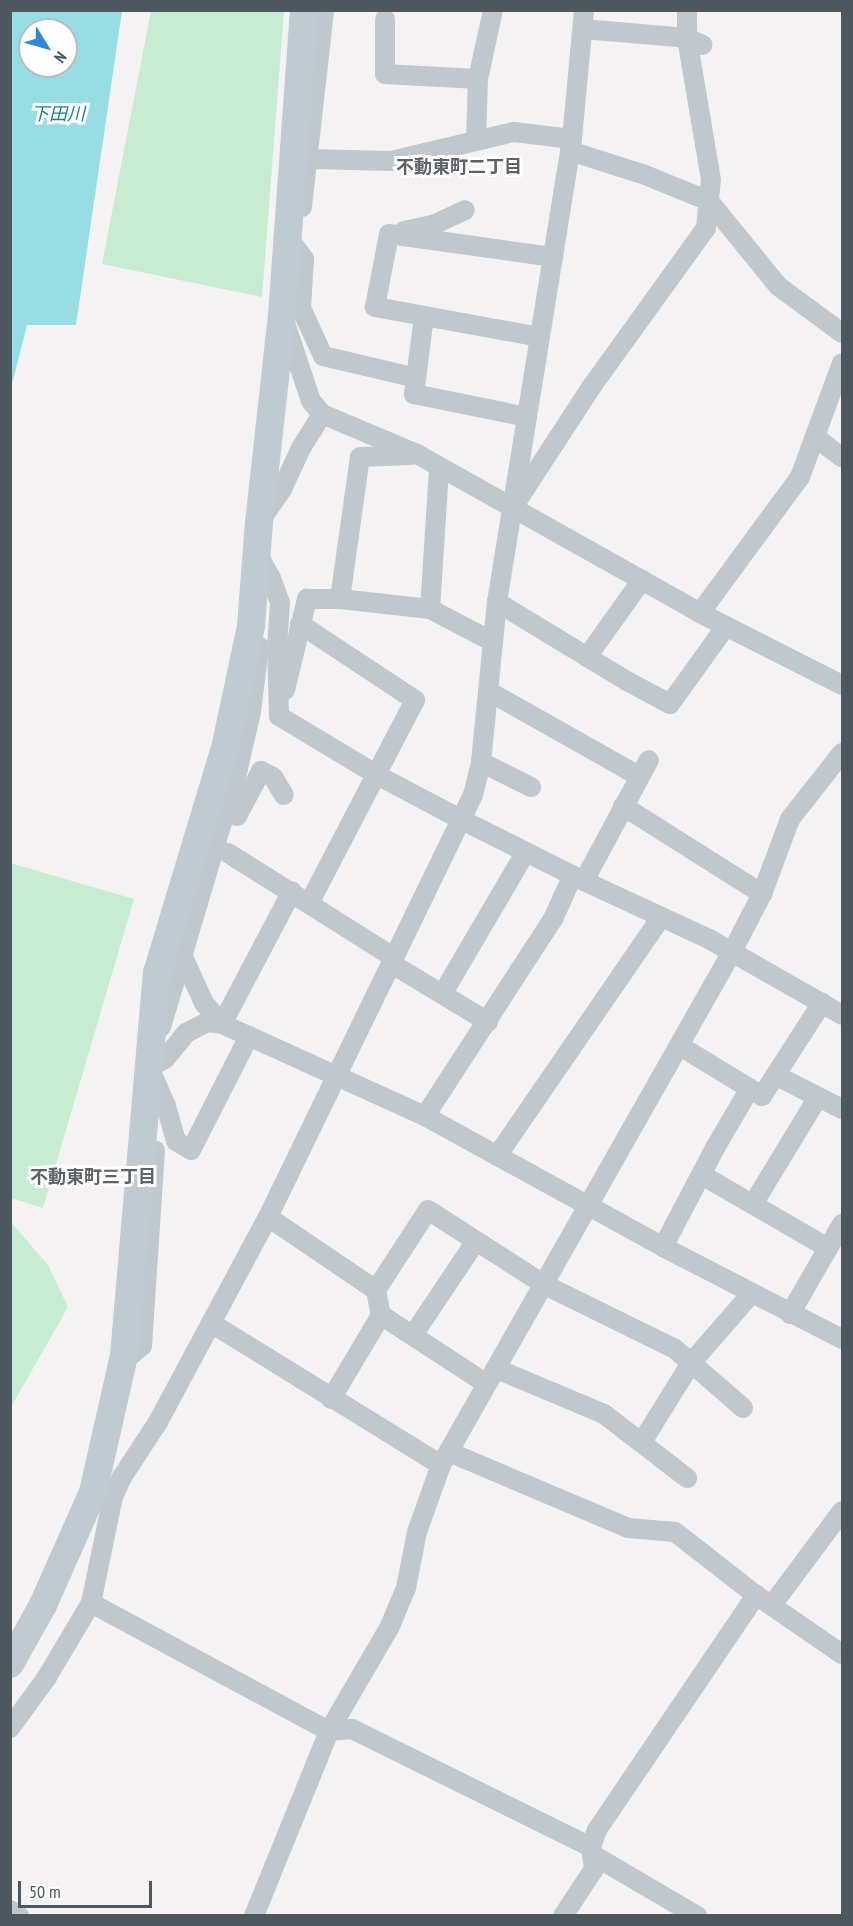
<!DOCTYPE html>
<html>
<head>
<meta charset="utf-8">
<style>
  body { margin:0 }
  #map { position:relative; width:853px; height:1926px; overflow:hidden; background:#f4f2f3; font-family:"PT Sans Narrow","Noto Sans JP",sans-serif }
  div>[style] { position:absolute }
  .green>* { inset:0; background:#c7ecd1 }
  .water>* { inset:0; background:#99dde4 }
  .street>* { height:20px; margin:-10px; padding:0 10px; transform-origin:10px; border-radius:10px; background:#c0c8cd }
  .secondary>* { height:28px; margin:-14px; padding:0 14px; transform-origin:14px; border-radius:14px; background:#c0cad1 }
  span { translate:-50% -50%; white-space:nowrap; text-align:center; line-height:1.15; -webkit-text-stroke:6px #fff; paint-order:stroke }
  .water-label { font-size:18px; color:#1b808b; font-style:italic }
  .neighbourhood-label { font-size:18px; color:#5f6366; font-weight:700 }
  .frame { position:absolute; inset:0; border:12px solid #4c575e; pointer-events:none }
  .north { position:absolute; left:18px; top:18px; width:60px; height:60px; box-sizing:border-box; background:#fff; border:2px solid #b7bcbf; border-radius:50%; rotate:127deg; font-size:16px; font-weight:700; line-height:24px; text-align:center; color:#4c575e }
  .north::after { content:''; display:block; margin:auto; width:21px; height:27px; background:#2f89d2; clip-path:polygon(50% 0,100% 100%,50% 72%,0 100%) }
  .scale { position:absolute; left:18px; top:1881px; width:134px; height:27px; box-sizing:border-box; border:3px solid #4c575e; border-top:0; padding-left:8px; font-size:18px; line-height:21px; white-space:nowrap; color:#4c575e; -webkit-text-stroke:4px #fff; paint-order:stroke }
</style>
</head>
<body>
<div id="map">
  <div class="green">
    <div style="clip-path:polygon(151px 11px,284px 11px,262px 297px,102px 264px)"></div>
    <div style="clip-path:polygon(10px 863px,134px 899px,43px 1208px,11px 1198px)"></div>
    <div style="clip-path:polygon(11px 1222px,48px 1265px,68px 1307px,11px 1407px)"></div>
  </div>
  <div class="water">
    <div style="clip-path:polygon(evenodd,11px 10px,122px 11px,76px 325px,27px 325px,11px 388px,11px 10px,30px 30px,66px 30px,66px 66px,30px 66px,30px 30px)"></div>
  </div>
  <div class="street">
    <div style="left:385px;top:19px;width:55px;rotate:90deg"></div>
    <div style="left:385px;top:74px;width:93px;rotate:3.1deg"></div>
    <div style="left:583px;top:29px;width:104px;rotate:4.9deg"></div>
    <div style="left:687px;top:38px;width:17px;rotate:24deg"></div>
    <div style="left:476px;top:139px;width:60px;rotate:-88.1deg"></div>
    <div style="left:478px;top:79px;width:71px;rotate:-77.7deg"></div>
    <div style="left:570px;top:151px;width:79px;rotate:17.7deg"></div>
    <div style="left:645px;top:175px;width:69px;rotate:22.1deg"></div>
    <div style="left:709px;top:201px;width:109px;rotate:50.9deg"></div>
    <div style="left:778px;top:286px;width:79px;rotate:36.3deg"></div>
    <div style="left:309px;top:159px;width:82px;rotate:1.4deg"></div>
    <div style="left:391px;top:161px;width:126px;rotate:-13.3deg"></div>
    <div style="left:514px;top:132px;width:58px;rotate:6.9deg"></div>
    <div style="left:302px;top:207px;width:198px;rotate:-83.6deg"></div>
    <div style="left:404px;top:231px;width:30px;rotate:-12deg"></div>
    <div style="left:433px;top:225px;width:35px;rotate:-25deg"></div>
    <div style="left:296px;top:248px;width:14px;rotate:54deg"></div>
    <div style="left:304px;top:259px;width:49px;rotate:93.5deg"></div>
    <div style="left:301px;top:308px;width:53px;rotate:65.4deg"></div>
    <div style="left:323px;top:356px;width:96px;rotate:13.3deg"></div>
    <div style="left:424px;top:316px;width:79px;rotate:97.3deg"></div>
    <div style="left:414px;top:394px;width:115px;rotate:11.5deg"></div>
    <div style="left:284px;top:320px;width:85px;rotate:71.6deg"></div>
    <div style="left:311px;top:401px;width:17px;rotate:50deg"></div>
    <div style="left:322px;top:414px;width:103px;rotate:22.8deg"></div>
    <div style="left:417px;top:454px;width:325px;rotate:29.3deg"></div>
    <div style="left:700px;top:613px;width:159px;rotate:26.9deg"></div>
    <div style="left:540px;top:337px;width:168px;rotate:-169.7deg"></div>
    <div style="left:375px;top:307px;width:74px;rotate:-79.1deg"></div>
    <div style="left:389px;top:234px;width:166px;rotate:8deg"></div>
    <div style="left:815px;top:437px;width:34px;rotate:37deg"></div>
    <div style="left:517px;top:501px;width:137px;rotate:-56.9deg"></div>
    <div style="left:592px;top:386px;width:195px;rotate:-54.2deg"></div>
    <div style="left:706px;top:228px;width:48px;rotate:-84.1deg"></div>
    <div style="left:711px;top:180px;width:144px;rotate:-99.6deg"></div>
    <div style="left:687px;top:38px;width:28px;rotate:-90deg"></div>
    <div style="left:262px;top:518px;width:35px;rotate:-55deg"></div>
    <div style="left:282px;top:489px;width:45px;rotate:-65.1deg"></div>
    <div style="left:301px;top:448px;width:40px;rotate:-58deg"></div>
    <div style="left:257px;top:553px;width:29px;rotate:61deg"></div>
    <div style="left:271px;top:578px;width:27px;rotate:70deg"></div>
    <div style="left:280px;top:603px;width:44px;rotate:93.9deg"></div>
    <div style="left:277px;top:647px;width:69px;rotate:88.3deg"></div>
    <div style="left:279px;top:716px;width:114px;rotate:31deg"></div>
    <div style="left:377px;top:775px;width:96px;rotate:27.9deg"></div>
    <div style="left:462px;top:820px;width:136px;rotate:26.6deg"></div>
    <div style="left:584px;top:881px;width:138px;rotate:24.9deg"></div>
    <div style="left:709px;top:939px;width:153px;rotate:29.7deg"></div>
    <div style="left:340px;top:599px;width:143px;rotate:-82deg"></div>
    <div style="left:360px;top:457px;width:51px;rotate:-2.2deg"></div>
    <div style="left:497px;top:602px;width:152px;rotate:31.3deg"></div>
    <div style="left:627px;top:681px;width:49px;rotate:28.1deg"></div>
    <div style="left:670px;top:704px;width:96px;rotate:-54.3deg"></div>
    <div style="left:430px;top:609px;width:141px;rotate:-86.3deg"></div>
    <div style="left:700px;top:613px;width:169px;rotate:-53.7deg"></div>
    <div style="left:800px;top:477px;width:121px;rotate:-69.8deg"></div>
    <div style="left:300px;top:624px;width:138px;rotate:33.5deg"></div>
    <div style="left:415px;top:700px;width:228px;rotate:117.5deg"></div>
    <div style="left:587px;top:657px;width:95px;rotate:-54.5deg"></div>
    <div style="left:285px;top:690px;width:94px;rotate:-76.4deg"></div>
    <div style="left:307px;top:599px;width:33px"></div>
    <div style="left:340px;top:599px;width:91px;rotate:6.3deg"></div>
    <div style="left:430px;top:609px;width:71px;rotate:27.6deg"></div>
    <div style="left:488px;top:691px;width:173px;rotate:29.4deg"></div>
    <div style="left:481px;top:762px;width:56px;rotate:26.6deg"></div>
    <div style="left:623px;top:806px;width:165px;rotate:32.3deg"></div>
    <div style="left:237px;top:816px;width:51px;rotate:-61.9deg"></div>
    <div style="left:261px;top:771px;width:13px;rotate:27deg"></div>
    <div style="left:273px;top:777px;width:21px;rotate:59deg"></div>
    <div style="left:228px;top:853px;width:197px;rotate:32.2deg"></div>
    <div style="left:584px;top:881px;width:137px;rotate:-61.8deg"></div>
    <div style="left:183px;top:957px;width:51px;rotate:65.5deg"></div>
    <div style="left:204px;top:1003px;width:28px;rotate:49deg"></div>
    <div style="left:222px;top:1024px;width:150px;rotate:-62.2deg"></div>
    <div style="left:392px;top:964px;width:112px;rotate:31.1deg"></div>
    <div style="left:443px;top:993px;width:162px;rotate:-59.6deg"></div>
    <div style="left:161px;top:1027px;width:270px;rotate:-73.4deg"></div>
    <div style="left:238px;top:768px;width:57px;rotate:-76.9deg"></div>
    <div style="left:251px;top:712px;width:66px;rotate:-83.1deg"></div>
    <div style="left:680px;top:1046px;width:96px;rotate:31.4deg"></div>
    <div style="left:762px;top:1096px;width:111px;rotate:-57.2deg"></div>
    <div style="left:149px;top:1067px;width:18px;rotate:-27deg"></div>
    <div style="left:165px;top:1059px;width:33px;rotate:-51deg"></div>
    <div style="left:186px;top:1033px;width:25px;rotate:-27deg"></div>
    <div style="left:208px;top:1022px;width:14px;rotate:8deg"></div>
    <div style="left:222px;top:1024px;width:223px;rotate:24.4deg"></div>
    <div style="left:425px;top:1116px;width:272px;rotate:28.8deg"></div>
    <div style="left:663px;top:1247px;width:201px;rotate:27.2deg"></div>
    <div style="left:151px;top:1072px;width:37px;rotate:66deg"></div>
    <div style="left:166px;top:1106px;width:36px;rotate:74deg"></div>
    <div style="left:176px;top:1141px;width:17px;rotate:31deg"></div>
    <div style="left:191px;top:1150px;width:128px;rotate:-63deg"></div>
    <div style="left:777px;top:1076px;width:73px;rotate:26.9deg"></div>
    <div style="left:425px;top:1116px;width:235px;rotate:-57deg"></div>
    <div style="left:553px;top:919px;width:48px;rotate:-65.6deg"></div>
    <div style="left:497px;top:1156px;width:290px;rotate:-55.5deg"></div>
    <div style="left:702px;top:1175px;width:146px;rotate:30.1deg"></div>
    <div style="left:753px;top:1204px;width:125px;rotate:-58.7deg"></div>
    <div style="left:268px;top:1217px;width:130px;rotate:34.1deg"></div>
    <div style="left:376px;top:1290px;width:25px;rotate:79deg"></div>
    <div style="left:381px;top:1315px;width:126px;rotate:33.1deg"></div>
    <div style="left:663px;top:1247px;width:112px;rotate:-62.3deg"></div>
    <div style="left:715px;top:1148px;width:69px;rotate:-59.7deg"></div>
    <div style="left:376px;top:1290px;width:95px;rotate:-57deg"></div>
    <div style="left:428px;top:1210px;width:139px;rotate:32.7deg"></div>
    <div style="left:545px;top:1285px;width:145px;rotate:26.2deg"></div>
    <div style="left:675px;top:1349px;width:90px;rotate:40.9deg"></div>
    <div style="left:790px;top:1314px;width:104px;rotate:-60deg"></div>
    <div style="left:211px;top:1323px;width:270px;rotate:31.7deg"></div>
    <div style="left:413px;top:1335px;width:113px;rotate:-56.2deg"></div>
    <div style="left:124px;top:1356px;width:8px;rotate:-14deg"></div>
    <div style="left:132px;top:1354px;width:13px;rotate:-39deg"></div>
    <div style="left:142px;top:1346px;width:196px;rotate:-86.2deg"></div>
    <div style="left:497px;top:1369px;width:116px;rotate:22.8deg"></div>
    <div style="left:604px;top:1414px;width:105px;rotate:37.6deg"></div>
    <div style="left:331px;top:1399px;width:98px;rotate:-59.2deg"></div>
    <div style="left:642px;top:1442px;width:93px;rotate:-58.2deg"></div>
    <div style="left:691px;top:1363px;width:91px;rotate:-49deg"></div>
    <div style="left:449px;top:1452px;width:194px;rotate:23deg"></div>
    <div style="left:628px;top:1528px;width:47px;rotate:4.9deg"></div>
    <div style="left:675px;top:1532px;width:103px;rotate:37.9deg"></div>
    <div style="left:756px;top:1595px;width:104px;rotate:34.5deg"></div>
    <div style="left:91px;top:1603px;width:270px;rotate:28.3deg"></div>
    <div style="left:329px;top:1731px;width:23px;rotate:-5deg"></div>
    <div style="left:352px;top:1729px;width:267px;rotate:26.3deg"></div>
    <div style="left:772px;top:1605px;width:117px;rotate:-53.3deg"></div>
    <div style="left:10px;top:1728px;width:63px;rotate:-54deg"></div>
    <div style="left:47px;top:1677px;width:86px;rotate:-59.3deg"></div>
    <div style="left:91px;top:1603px;width:108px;rotate:-78.3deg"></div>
    <div style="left:113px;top:1497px;width:22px;rotate:-66deg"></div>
    <div style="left:122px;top:1477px;width:66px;rotate:-56.8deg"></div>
    <div style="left:158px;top:1422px;width:233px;rotate:-61.8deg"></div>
    <div style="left:268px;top:1217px;width:469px;rotate:-64.1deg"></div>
    <div style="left:473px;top:795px;width:34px;rotate:-76deg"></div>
    <div style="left:481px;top:762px;width:161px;rotate:-84.3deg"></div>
    <div style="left:497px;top:602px;width:469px;rotate:-80.8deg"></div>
    <div style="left:572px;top:139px;width:130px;rotate:-84.7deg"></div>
    <div style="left:593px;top:1855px;width:121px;rotate:30.4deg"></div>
    <div style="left:10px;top:1910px;width:11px;rotate:34deg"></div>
    <div style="left:254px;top:1916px;width:200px;rotate:-67.9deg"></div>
    <div style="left:329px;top:1731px;width:121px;rotate:-59.8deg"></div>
    <div style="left:390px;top:1626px;width:41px;rotate:-67.2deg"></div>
    <div style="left:406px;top:1588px;width:57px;rotate:-78.9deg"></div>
    <div style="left:417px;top:1532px;width:71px;rotate:-70.3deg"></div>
    <div style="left:441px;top:1465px;width:590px;rotate:-60.44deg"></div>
    <div style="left:732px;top:952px;width:65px;rotate:-62.7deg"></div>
    <div style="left:762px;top:894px;width:80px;rotate:-69.5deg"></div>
    <div style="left:790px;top:819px;width:84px;rotate:-51.8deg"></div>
    <div style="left:563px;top:1916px;width:56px;rotate:-56.6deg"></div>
    <div style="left:594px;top:1869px;width:22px;rotate:-98deg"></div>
    <div style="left:591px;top:1847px;width:18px;rotate:-71deg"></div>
    <div style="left:597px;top:1830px;width:284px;rotate:-55.9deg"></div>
  </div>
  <div class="secondary">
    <div style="left:10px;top:1664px;width:68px;rotate:-60.8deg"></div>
    <div style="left:43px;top:1605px;width:124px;rotate:-66.1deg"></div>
    <div style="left:93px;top:1492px;width:139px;rotate:-77.2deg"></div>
    <div style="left:124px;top:1356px;width:384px;rotate:-85.1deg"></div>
    <div style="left:157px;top:973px;width:239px;rotate:-73.2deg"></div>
    <div style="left:226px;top:744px;width:121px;rotate:-78deg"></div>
    <div style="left:251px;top:626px;width:103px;rotate:-85.6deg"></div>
    <div style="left:259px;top:523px;width:208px;rotate:-83.7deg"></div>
    <div style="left:282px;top:316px;width:307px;rotate:-85.9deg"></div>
  </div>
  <div class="water-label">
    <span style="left:58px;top:114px">下田川</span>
  </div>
  <div class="neighbourhood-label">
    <span style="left:459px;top:167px">不動東町二丁目</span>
    <span style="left:93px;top:1177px">不動東町三丁目</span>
  </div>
  <div class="frame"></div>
  <div class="north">N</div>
  <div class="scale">50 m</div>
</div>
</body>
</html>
